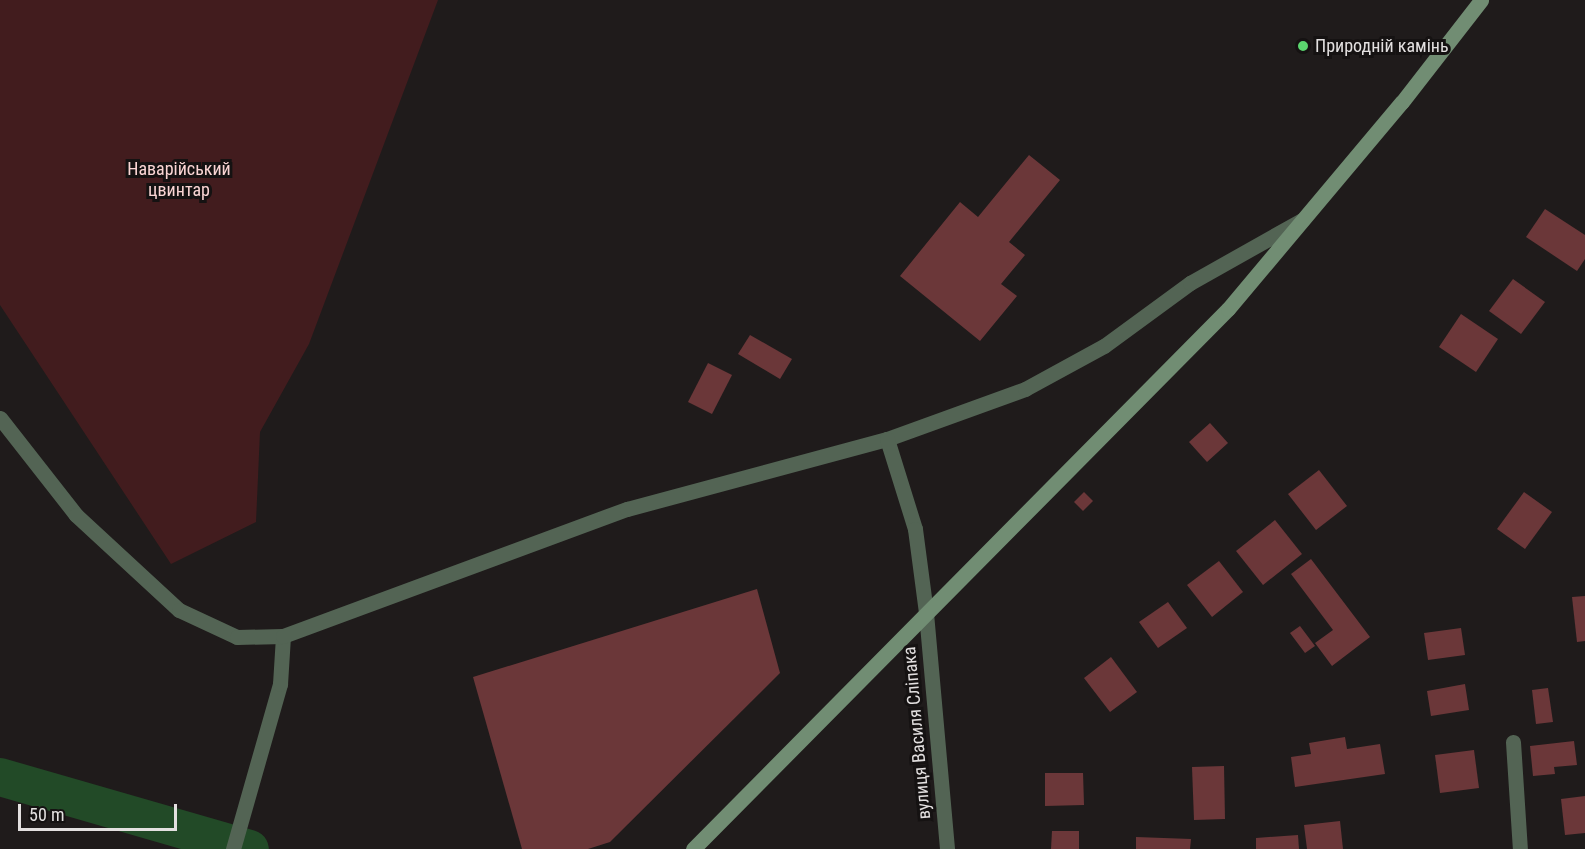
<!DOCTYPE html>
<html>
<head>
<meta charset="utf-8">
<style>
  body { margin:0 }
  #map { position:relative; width:1585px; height:849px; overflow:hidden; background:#1f1b1b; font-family:"Roboto Condensed",sans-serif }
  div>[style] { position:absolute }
  .green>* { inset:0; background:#421c1e }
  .river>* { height:38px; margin:-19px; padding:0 19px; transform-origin:19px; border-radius:19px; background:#224a27 }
  .building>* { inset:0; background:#6b3739 }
  .minor>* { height:15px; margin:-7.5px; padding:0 7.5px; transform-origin:7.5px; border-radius:7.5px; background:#536454 }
  .tertiary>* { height:15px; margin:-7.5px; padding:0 7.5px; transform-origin:7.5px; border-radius:7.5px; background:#536454 }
  .secondary>* { height:15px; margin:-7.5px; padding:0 7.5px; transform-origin:7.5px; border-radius:7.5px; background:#718d73 }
  .dots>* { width:16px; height:16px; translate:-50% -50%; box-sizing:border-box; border:3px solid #151212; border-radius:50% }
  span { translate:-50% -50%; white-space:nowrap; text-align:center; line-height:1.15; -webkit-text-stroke:6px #151212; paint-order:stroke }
  .poi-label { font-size:18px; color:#e3e0e0 }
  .left { translate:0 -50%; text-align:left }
  .park-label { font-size:18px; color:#fad5d4 }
  .street-label { font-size:18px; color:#e3e0e0 }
  .scale { position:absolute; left:18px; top:804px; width:159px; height:27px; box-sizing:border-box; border:3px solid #e3e0e0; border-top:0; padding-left:8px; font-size:18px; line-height:21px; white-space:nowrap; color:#e3e0e0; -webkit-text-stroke:4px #151212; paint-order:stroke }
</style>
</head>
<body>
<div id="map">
  <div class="green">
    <div style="clip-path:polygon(0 0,438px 0,309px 344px,260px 432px,256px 522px,171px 564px,0 305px)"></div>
  </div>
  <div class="river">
    <div style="left:0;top:777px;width:260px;rotate:16.1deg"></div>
  </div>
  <div class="building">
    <div style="clip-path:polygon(1029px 155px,1060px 180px,1009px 242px,1025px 255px,1001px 284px,1017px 296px,980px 341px,900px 276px,960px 202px,978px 217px)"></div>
    <div style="clip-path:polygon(1545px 209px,1585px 235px,1585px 259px,1577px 271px,1526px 237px)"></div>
    <div style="clip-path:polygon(1513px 279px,1545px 302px,1521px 334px,1489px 311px)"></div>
    <div style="clip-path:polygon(1461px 314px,1498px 339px,1476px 372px,1439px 347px)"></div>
    <div style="clip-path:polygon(750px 335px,792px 359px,780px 379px,738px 354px)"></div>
    <div style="clip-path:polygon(708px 363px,732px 375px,712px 414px,688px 402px)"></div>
    <div style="clip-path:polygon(1210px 423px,1228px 443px,1207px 462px,1189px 442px)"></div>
    <div style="clip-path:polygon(1319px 470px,1347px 506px,1316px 530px,1288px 494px)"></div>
    <div style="clip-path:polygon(1084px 492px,1093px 501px,1083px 511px,1074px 502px)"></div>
    <div style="clip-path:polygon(1524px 492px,1552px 512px,1525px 549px,1497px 529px)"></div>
    <div style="clip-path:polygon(1275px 520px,1302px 554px,1263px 585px,1236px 551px)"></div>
    <div style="clip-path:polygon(1311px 559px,1370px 637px,1332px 666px,1315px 643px,1333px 630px,1291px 574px)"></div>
    <div style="clip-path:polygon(1219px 561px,1243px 592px,1212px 617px,1187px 585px)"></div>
    <div style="clip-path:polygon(757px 589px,780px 673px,610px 842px,588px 849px,522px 849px,473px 677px)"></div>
    <div style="clip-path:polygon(1585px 596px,1585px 641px,1577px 642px,1572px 597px)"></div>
    <div style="clip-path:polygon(1168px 602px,1187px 628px,1158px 648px,1139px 622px)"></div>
    <div style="clip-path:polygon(1300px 626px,1315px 646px,1305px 653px,1290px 633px)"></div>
    <div style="clip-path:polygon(1461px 628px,1465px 655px,1428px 660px,1424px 633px)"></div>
    <div style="clip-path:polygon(1111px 657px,1137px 692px,1110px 712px,1084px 678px)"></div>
    <div style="clip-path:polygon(1465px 684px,1469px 710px,1431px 716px,1427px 691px)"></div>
    <div style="clip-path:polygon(1548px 688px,1553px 722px,1536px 724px,1532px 690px)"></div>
    <div style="clip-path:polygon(1345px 737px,1347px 749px,1380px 744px,1385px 774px,1295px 787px,1291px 757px,1311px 754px,1309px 743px)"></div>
    <div style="clip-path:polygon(1574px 741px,1577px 765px,1554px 767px,1555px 774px,1533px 776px,1530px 746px)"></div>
    <div style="clip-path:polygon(1474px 750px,1479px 788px,1440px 793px,1435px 755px)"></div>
    <div style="clip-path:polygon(1224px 766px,1225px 819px,1194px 820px,1192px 767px)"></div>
    <div style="clip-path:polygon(1045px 773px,1083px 773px,1084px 805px,1045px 806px)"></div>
    <div style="clip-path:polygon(1585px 796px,1585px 833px,1565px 835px,1561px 799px)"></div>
    <div style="clip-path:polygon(1340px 821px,1343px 849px,1307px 849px,1304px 825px)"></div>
    <div style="clip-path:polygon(1052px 831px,1079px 831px,1079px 849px,1051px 849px)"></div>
    <div style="clip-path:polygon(1298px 835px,1299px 849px,1256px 849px,1256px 838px)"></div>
    <div style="clip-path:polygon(1136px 837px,1191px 839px,1190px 849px,1136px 849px)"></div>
  </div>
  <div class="minor">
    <div style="left:926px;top:613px;width:237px;rotate:84.9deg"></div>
    <div style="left:1513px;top:742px;width:107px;rotate:86.3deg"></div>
    <div style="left:233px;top:849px;width:172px;rotate:-74.1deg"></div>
    <div style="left:280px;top:684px;width:48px;rotate:-86.4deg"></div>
  </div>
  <div class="tertiary">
    <div style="left:0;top:418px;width:123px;rotate:51.9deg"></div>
    <div style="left:76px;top:515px;width:140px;rotate:42.7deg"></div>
    <div style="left:179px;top:610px;width:64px;rotate:25deg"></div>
    <div style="left:237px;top:637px;width:46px;rotate:-1.2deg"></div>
    <div style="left:283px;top:636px;width:367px;rotate:-20.3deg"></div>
    <div style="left:627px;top:509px;width:269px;rotate:-15.1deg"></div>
    <div style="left:887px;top:439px;width:147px;rotate:-19.9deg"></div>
    <div style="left:1025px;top:389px;width:90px;rotate:-28.6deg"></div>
    <div style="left:1104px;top:346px;width:107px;rotate:-36.2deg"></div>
    <div style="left:1190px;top:283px;width:129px;rotate:-29.4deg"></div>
    <div style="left:887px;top:439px;width:94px;rotate:72.7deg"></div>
    <div style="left:915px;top:529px;width:85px;rotate:82.5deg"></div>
  </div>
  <div class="secondary">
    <div style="left:693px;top:849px;width:760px;rotate:-45.27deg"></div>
    <div style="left:1228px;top:309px;width:270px;rotate:-50deg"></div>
    <div style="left:1402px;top:102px;width:129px;rotate:-52.2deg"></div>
  </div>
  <div class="dots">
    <div style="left:1303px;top:46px;background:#5bd56e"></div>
  </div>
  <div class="poi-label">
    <span class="left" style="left:1315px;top:46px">Природній камінь</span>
  </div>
  <div class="park-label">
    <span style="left:179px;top:180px">Наварійський<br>цвинтар</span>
  </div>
  <div class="street-label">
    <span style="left:917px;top:733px;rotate:-95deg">вулиця Василя Сліпака</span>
  </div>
  <div class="scale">50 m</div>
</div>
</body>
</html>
